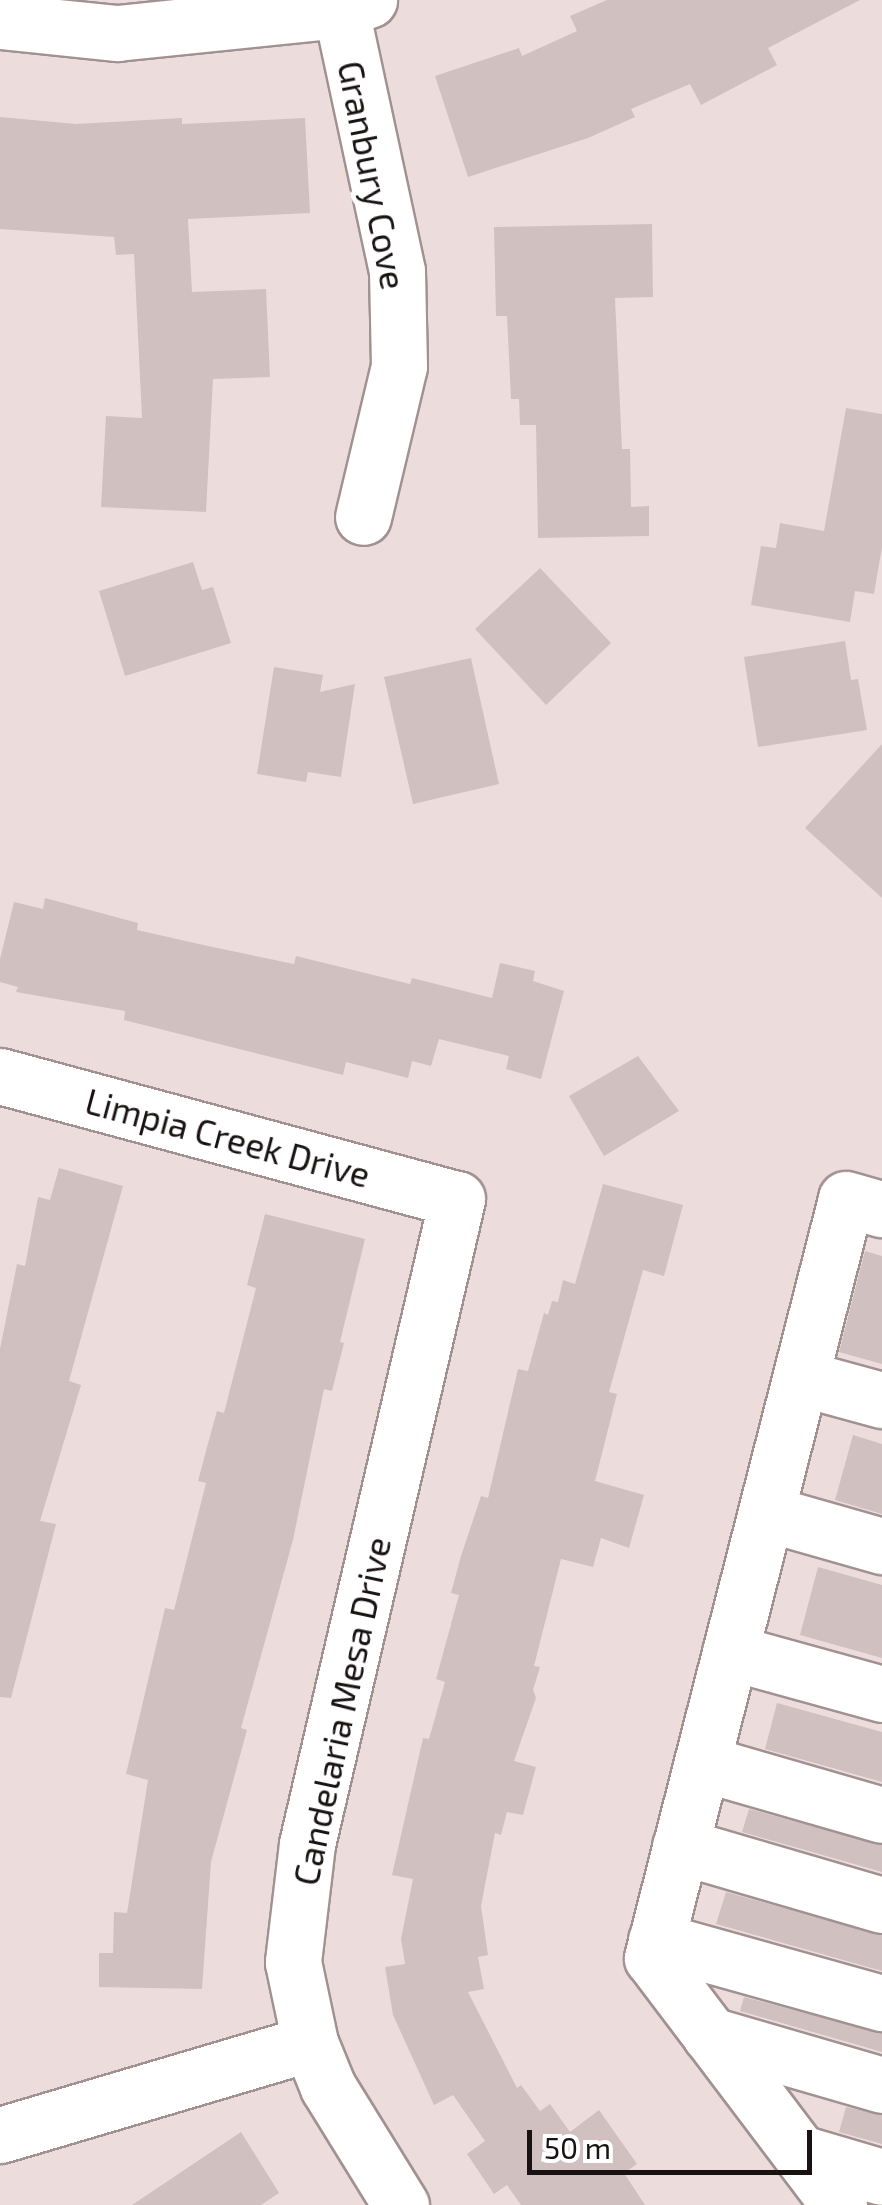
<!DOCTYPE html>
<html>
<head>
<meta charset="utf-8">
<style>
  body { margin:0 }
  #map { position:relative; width:882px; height:2205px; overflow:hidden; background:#ecdddc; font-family:"Exo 2",sans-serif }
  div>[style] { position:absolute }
  .building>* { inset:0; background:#d0c1c0 }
  .roads { filter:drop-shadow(2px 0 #a19291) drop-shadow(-2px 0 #a19291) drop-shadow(0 2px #a19291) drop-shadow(0 -2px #a19291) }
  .minor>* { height:55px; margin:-27.5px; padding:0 27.5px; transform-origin:27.5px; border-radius:27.5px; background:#fff }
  span { translate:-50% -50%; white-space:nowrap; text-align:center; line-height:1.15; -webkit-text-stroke:10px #fff; paint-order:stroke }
  .street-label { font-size:35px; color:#181212 }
  .scale { position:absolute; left:527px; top:2130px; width:285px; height:45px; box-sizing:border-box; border:5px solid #181212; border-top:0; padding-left:12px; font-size:30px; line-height:35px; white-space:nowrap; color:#181212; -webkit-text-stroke:8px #fff; paint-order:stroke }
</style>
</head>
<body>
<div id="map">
  <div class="building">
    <div style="clip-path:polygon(607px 0,860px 0,768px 48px,777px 65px,701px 105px,690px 84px,631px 109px,635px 117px,588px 138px,468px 177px,435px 76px,519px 48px,522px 56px,577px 31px,570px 16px)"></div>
    <div style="clip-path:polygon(0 117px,76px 124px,182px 118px,182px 124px,305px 118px,310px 213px,188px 219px,192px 292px,266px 289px,270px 377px,213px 379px,206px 512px,101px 507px,106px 416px,142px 418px,134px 254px,116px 255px,114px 237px,0 229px)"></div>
    <div style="clip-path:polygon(652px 224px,653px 297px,615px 298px,622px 449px,630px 449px,631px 507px,649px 506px,649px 536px,538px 538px,536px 425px,520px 425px,519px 399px,511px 399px,507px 316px,496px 316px,494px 227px)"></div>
    <div style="clip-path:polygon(846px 408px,882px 414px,882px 547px,874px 594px,855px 591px,850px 622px,751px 605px,761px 546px,776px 548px,780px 523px,824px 531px)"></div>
    <div style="clip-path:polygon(193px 562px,202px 590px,213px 587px,231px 643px,125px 676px,99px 591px)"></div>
    <div style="clip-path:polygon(540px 568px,611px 643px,546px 705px,475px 629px)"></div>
    <div style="clip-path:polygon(845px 641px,851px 680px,858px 679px,867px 730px,758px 747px,744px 657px)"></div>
    <div style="clip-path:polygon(471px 658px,499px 784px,413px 804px,384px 677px)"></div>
    <div style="clip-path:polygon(274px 667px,323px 675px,320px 692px,355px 684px,341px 777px,308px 772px,306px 782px,257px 774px)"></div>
    <div style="clip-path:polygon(882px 744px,882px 898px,805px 828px)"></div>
    <div style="clip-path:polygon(45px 898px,138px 923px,137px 930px,208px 946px,294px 964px,296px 956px,410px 984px,412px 978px,492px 998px,500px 963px,535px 971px,533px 981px,564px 991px,541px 1079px,506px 1069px,509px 1056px,439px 1039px,431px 1066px,412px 1061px,408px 1078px,346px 1062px,343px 1075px,124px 1020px,125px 1011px,16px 992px,18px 987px,0 982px,0 959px,14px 902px,43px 909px)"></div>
    <div style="clip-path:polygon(638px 1056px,679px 1111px,604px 1156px,569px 1096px)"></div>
    <div style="clip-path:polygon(59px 1168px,123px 1186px,69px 1381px,81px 1385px,40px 1521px,56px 1524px,11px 1698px,0 1697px,0 1349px,17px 1264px,25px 1266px,38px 1197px,50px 1200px)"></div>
    <div style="clip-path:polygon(603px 1184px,683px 1205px,664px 1276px,643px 1270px,609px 1392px,617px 1394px,595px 1481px,644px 1495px,629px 1548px,601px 1538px,593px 1567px,561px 1559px,534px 1666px,540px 1667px,533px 1690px,536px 1698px,514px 1761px,536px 1767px,523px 1815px,507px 1812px,501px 1835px,495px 1833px,481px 1906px,488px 1955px,478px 1957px,484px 1989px,468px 1992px,517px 2088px,521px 2085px,540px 2111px,550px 2104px,570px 2132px,599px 2110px,637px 2164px,624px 2173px,645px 2205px,521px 2205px,507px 2185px,494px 2194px,467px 2154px,485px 2141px,453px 2095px,434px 2105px,393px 2015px,385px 1967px,405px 1964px,401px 1939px,413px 1879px,392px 1875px,423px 1738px,429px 1739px,445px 1682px,436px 1679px,459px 1595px,451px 1593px,461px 1556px,481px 1496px,488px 1498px,518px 1369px,528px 1371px,544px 1313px,548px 1315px,552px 1301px,558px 1302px,563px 1280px,575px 1284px)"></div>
    <div style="clip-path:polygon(265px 1214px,365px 1239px,340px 1342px,344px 1343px,332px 1391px,324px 1389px,293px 1540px,241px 1728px,247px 1730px,211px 1862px,202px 1989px,99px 1987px,99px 1953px,113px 1953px,114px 1912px,127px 1913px,148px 1780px,126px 1774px,165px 1608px,174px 1610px,206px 1483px,198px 1481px,210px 1436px,217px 1411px,224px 1413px,256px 1288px,247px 1285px)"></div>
    <div style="clip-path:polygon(865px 1251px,882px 1256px,882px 1364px,839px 1352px)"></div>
    <div style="clip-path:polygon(853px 1435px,882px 1444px,882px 1514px,835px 1500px)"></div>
    <div style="clip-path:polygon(818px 1567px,882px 1585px,882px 1658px,800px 1635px)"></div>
    <div style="clip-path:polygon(777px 1703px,882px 1732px,882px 1782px,765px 1749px)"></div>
    <div style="clip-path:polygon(749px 1809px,882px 1845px,882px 1872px,742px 1832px)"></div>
    <div style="clip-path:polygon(726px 1892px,882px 1935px,882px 1971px,716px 1924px)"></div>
    <div style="clip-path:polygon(744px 1997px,882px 2033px,882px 2052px,740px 2011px)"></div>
    <div style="clip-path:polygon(846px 2107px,882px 2115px,882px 2144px,839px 2132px)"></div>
    <div style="clip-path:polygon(241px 2132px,279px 2193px,261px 2205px,132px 2205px)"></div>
  </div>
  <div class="roads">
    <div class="minor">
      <div style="left:341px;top:10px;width:267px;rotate:77.9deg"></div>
      <div style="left:397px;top:271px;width:95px;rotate:88.8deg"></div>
      <div style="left:399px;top:366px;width:155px;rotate:103.4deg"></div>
      <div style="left:0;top:21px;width:118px;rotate:5.9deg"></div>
      <div style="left:117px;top:33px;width:225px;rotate:-5.9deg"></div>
      <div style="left:341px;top:10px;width:30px;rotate:-20deg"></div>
      <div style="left:0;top:1076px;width:473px;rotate:15.1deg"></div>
      <div style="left:457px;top:1199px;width:662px;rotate:103.09deg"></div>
      <div style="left:307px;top:1844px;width:119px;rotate:96.8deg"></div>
      <div style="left:293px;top:1962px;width:83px;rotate:78.1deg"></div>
      <div style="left:310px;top:2043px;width:48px;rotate:67.8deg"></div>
      <div style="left:328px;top:2087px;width:139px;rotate:58.3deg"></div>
      <div style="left:801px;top:1378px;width:84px;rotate:15.2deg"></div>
      <div style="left:766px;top:1513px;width:121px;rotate:15.9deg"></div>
      <div style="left:730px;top:1652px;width:158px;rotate:15.4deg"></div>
      <div style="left:702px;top:1763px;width:187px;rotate:16.1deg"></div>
      <div style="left:680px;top:1846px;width:210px;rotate:16.3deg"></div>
      <div style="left:656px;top:1940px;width:235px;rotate:15.6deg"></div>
      <div style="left:710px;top:2035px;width:179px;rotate:16.2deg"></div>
      <div style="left:0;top:2135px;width:323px;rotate:-16.5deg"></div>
      <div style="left:800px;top:2153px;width:85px;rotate:16.3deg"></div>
      <div style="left:839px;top:2205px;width:310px;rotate:-127.1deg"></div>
      <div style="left:652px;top:1958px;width:783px;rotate:-75.66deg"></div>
      <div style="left:846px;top:1199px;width:37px;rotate:16deg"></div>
    </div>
  </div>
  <div class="street-label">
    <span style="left:373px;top:175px;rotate:79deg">Granbury Cove</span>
    <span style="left:228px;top:1137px;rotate:15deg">Limpia Creek Drive</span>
    <span style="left:341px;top:1711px;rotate:-78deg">Candelaria Mesa Drive</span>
  </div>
  <div class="scale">50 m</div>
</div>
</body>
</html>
